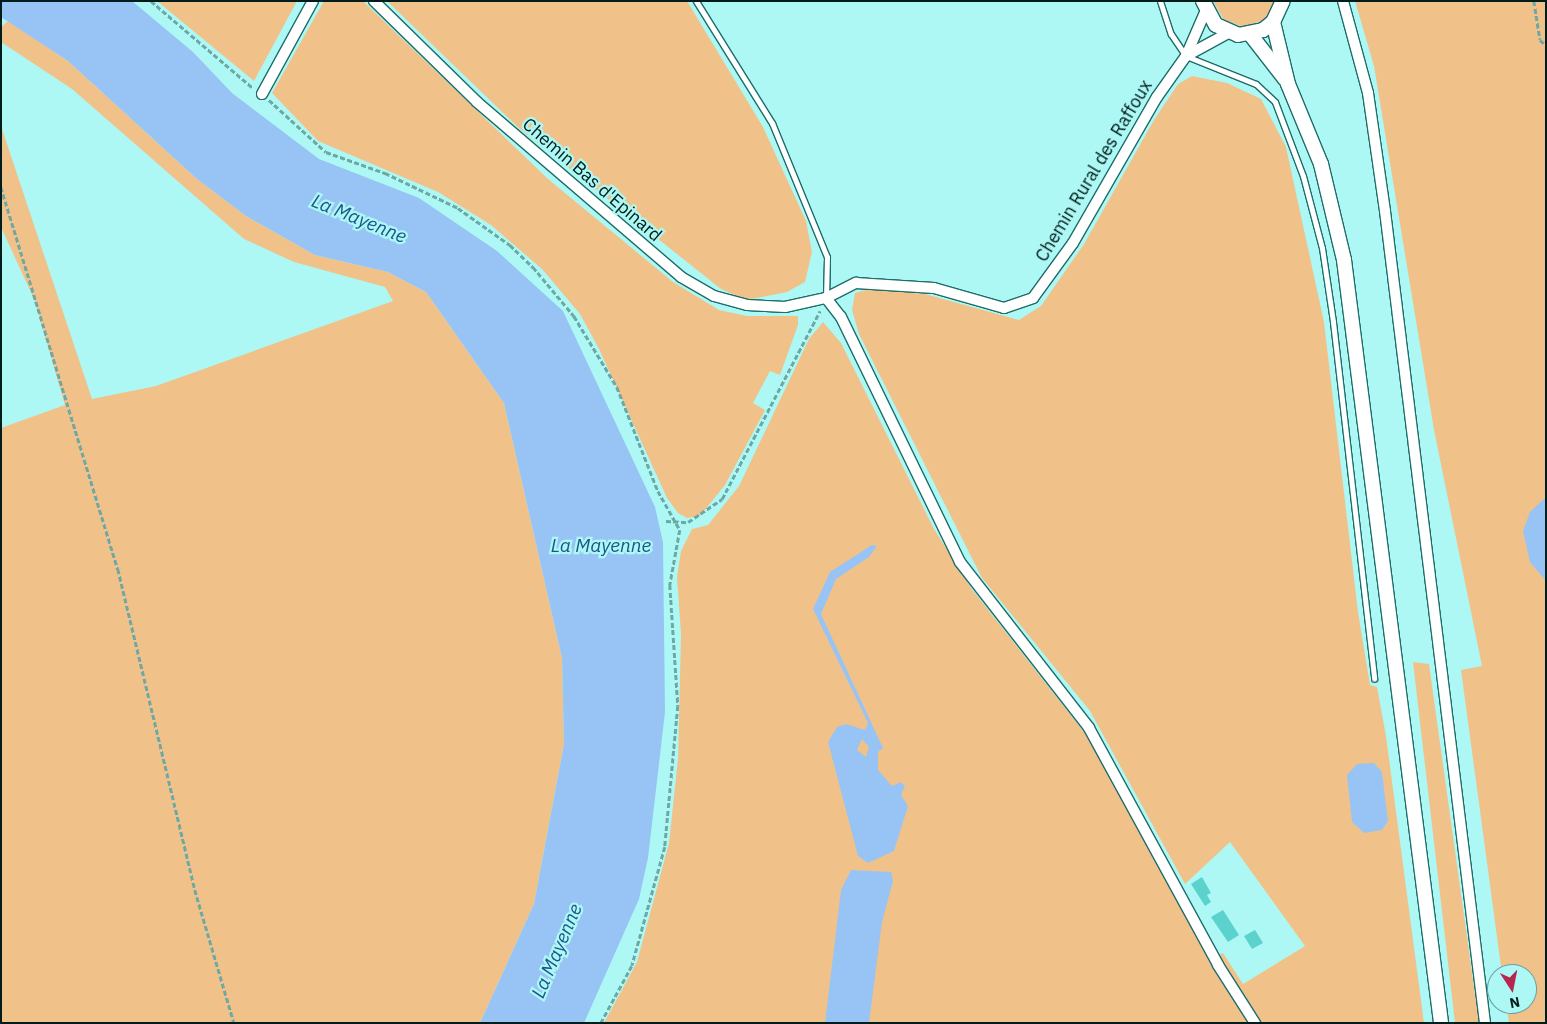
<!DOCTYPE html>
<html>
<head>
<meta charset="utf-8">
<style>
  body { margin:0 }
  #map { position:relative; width:1547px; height:1024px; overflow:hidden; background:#adf8f4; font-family:"IBM Plex Sans",sans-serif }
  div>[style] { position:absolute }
  .green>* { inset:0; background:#f0c28a }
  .water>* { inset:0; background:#97c4f5 }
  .building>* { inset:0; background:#5cd2cd }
  .path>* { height:2.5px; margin-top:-1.25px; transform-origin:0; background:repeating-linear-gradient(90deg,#6ea8a5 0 5px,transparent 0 7.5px) }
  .roads { filter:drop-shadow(1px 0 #1d6d6a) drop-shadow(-1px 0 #1d6d6a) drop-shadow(0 1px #1d6d6a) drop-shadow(0 -1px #1d6d6a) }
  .service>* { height:5px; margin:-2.5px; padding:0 2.5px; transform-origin:2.5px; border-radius:2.5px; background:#fff }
  .minor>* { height:10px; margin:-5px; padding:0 5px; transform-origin:5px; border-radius:5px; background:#fff }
  .secondary>* { height:14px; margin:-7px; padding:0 7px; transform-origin:7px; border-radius:7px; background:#fff }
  span { translate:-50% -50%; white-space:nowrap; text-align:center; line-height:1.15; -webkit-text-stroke:4.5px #adf8f4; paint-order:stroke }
  .street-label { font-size:18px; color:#001d1c }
  .water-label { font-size:19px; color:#1c548c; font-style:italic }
  .frame { position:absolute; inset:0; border:2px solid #001d1c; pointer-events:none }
  .north { position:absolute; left:1487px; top:964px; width:50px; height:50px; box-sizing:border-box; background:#adf8f4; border:1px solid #68a09e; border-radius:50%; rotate:169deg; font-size:14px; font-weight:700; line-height:20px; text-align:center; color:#001d1c }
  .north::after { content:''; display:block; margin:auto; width:18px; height:22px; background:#b7264d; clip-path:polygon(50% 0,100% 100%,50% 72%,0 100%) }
</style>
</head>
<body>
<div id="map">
  <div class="green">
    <div style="clip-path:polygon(157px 1px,297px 1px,254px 81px)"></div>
    <div style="clip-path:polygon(324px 1px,363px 1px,548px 179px,673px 282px,719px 310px,747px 316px,798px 316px,798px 325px,780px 375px,770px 371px,753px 403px,765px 410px,725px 485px,700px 516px,687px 518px,678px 513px,667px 498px,599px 349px,580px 314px,542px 269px,491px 225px,438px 192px,318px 141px,272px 93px)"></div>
    <div style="clip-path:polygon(387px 1px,687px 1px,763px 127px,806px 221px,812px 252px,805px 282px,787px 292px,746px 300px,721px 289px,521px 130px)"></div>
    <div style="clip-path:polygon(1213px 1px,1276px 1px,1264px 20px,1244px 27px,1224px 20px)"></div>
    <div style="clip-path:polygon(1355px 1px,1546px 1px,1546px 1023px,1509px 1023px,1506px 1004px,1527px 1004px,1527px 974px,1502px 974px,1461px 670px,1482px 666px,1434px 430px,1374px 66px)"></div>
    <div style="clip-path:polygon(8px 21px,68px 61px,197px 179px,246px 216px,315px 255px,388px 272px,426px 292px,504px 403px,562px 658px,564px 744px,534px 904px,480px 1023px,1px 1023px,1px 428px,65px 405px,34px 299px,1px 227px,1px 126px,92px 399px,156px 386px,393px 301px,385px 287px,294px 262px,244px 239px,72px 89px,1px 42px,1px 27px)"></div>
    <div style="clip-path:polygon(1192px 76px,1227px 83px,1261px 99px,1286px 147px,1324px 322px,1358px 612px,1370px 685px,1377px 687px,1386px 736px,1424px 1023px,604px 1023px,637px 962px,669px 843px,678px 759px,681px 634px,677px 577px,681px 551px,692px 529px,708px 525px,739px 486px,809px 339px,823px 322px,841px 343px,934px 529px,971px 588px,1098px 750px,1212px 958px,1223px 953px,1243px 984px,1305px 946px,1230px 842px,1185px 884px,1090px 711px,982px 578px,859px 334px,852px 310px,855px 293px,870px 289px,925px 294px,1019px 320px,1041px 306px,1084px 244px,1154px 120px,1178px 84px)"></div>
    <div style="clip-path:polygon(1413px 662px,1429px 664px,1479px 1023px,1455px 1023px)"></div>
  </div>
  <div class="water">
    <div style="clip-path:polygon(1px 1px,132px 1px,193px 52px,232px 93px,319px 159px,419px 198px,497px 251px,563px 311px,655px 507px,663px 542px,665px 712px,648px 858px,639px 899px,584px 1023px,480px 1023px,534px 904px,564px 744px,562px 658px,504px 403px,426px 292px,388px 272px,315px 255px,246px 216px,197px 179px,68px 61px,1px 17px)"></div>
    <div style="clip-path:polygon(1546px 497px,1546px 581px,1530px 562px,1523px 531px,1530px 512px)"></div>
    <div style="clip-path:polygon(evenodd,872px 545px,877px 546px,869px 557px,836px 579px,821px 614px,883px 748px,878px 752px,878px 770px,892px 786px,901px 782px,905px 786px,901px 795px,908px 806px,894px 851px,868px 863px,858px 856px,828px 742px,837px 727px,846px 724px,865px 730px,868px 723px,813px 609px,830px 572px,872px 545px,862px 739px,869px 747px,866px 757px,857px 750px,862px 739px)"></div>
    <div style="clip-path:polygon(1374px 763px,1382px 772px,1388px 821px,1382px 830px,1364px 833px,1352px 822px,1347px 775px,1357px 764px)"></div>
    <div style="clip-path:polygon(851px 870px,891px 872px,893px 881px,882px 922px,869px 1023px,825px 1023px,841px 890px)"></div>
  </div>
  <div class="building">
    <div style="clip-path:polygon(1202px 877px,1211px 893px,1207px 895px,1211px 902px,1205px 906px,1191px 884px)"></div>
    <div style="clip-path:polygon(1223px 910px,1239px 935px,1228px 942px,1211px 917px)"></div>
    <div style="clip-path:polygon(1255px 930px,1263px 943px,1252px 949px,1244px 936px)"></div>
  </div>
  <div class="path">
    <div style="left:151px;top:1px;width:134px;rotate:40.5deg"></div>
    <div style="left:1534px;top:1px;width:39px;rotate:81deg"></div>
    <div style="left:1540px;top:40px;width:8px;rotate:40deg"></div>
    <div style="left:269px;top:100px;width:77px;rotate:42.4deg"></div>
    <div style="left:326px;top:152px;width:63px;rotate:19.6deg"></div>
    <div style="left:385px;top:173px;width:81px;rotate:25.6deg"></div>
    <div style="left:458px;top:208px;width:64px;rotate:35.4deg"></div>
    <div style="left:510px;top:245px;width:32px;rotate:44deg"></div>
    <div style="left:533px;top:267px;width:64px;rotate:50.1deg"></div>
    <div style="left:574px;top:316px;width:83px;rotate:58.8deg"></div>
    <div style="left:617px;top:387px;width:112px;rotate:68.5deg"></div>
    <div style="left:658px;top:491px;width:45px;rotate:60.6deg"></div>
    <div style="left:680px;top:530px;width:56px;rotate:100.3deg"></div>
    <div style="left:670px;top:585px;width:121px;rotate:86.2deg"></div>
    <div style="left:678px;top:706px;width:142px;rotate:95.3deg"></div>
    <div style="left:665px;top:847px;width:123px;rotate:105.5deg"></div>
    <div style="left:632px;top:966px;width:65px;rotate:118.5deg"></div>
    <div style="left:1px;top:187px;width:400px;rotate:73deg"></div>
    <div style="left:118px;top:569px;width:337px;rotate:76.5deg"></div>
    <div style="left:197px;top:897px;width:131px;rotate:73.6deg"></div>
    <div style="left:666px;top:521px;width:22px;rotate:3deg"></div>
    <div style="left:688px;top:522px;width:41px;rotate:-34.1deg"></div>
    <div style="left:722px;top:499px;width:212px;rotate:-62.5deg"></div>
  </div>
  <div class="roads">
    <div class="service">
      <div style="left:696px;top:1px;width:144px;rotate:58.1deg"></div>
      <div style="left:772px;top:123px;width:145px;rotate:67.7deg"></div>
      <div style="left:827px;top:257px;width:41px;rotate:91.4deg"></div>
      <div style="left:1160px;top:1px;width:35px;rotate:72deg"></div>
      <div style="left:1171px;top:34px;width:27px;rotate:56deg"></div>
      <div style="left:1186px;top:56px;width:75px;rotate:21.8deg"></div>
      <div style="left:1256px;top:84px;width:26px;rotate:43deg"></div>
      <div style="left:1275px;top:102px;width:79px;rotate:69.3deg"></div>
      <div style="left:1303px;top:176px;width:74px;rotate:75.2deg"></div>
      <div style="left:1322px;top:248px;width:75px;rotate:81.5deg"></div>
      <div style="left:1333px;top:322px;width:359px;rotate:83.4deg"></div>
    </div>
    <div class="minor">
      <div style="left:374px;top:1px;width:144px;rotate:44.4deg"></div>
      <div style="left:477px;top:102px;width:269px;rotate:40.6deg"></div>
      <div style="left:681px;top:277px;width:38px;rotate:30deg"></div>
      <div style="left:714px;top:296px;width:34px;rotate:15deg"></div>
      <div style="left:747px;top:305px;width:38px;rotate:3deg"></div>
      <div style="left:785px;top:307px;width:42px;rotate:-12.4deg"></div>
      <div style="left:826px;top:298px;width:34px;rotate:-27deg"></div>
      <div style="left:856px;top:283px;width:78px;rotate:3.7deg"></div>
      <div style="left:934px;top:288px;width:73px;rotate:15.9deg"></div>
      <div style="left:1004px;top:308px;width:31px;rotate:-19deg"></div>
      <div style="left:1033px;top:298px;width:68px;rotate:-54deg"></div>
      <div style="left:1073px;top:243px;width:168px;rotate:-60.1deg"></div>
      <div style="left:1157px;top:97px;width:50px;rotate:-54.7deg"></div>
      <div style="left:1186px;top:56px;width:50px;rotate:-66.5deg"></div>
      <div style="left:1343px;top:1px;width:95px;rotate:74.8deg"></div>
      <div style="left:1368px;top:93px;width:119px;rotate:81.8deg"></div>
      <div style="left:1385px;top:211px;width:818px;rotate:82.98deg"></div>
      <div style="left:1186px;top:56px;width:50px;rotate:-28.6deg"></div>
      <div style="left:262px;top:94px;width:106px;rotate:-61.3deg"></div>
      <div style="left:826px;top:298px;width:24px;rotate:52deg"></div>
      <div style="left:841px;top:317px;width:272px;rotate:64.1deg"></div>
      <div style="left:960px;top:562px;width:210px;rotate:52.1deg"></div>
      <div style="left:1089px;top:728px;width:270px;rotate:61.4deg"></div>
      <div style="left:1218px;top:965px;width:69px;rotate:57.5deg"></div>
    </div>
    <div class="secondary">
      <div style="left:1203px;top:1px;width:27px;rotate:62deg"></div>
      <div style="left:1216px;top:25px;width:24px;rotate:24deg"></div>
      <div style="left:1238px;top:35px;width:25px;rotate:-11deg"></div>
      <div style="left:1263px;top:30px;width:13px;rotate:-39deg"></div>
      <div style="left:1273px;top:22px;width:23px;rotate:-65deg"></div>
      <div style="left:1273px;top:22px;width:64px;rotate:76.4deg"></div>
      <div style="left:1288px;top:84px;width:87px;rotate:67.6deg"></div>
      <div style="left:1321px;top:164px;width:99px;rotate:76.5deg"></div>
      <div style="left:1344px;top:260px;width:769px;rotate:82.75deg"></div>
      <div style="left:1250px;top:34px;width:57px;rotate:52.1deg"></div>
    </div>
  </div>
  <div class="street-label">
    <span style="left:1094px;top:171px;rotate:-59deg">Chemin Rural des Raffoux</span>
    <span style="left:592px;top:180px;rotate:41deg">Chemin Bas d'Epinard</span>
  </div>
  <div class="water-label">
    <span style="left:359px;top:219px;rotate:22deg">La Mayenne</span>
    <span style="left:601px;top:546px">La Mayenne</span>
    <span style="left:557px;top:951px;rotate:-67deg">La Mayenne</span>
  </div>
  <div class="frame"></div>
  <div class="north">N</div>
</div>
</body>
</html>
